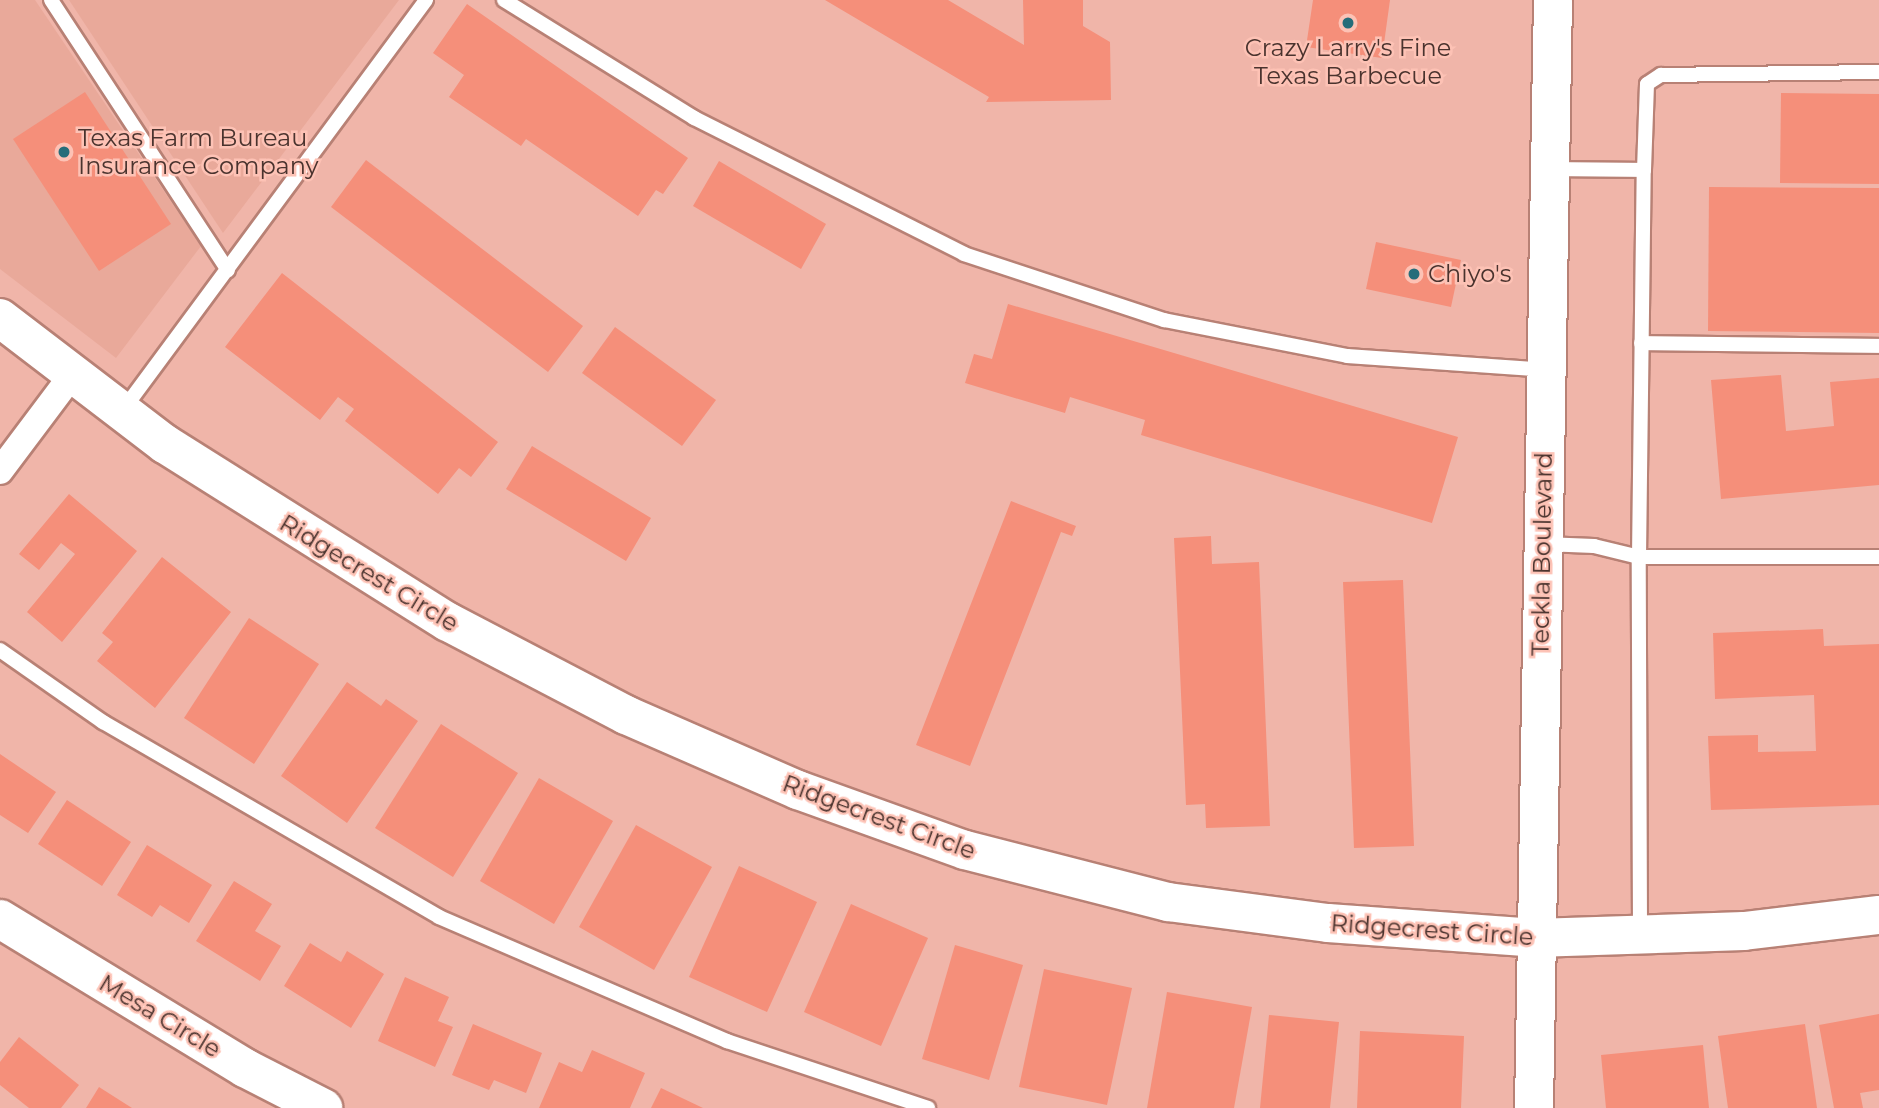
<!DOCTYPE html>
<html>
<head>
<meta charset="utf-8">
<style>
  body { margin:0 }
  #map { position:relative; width:1879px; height:1108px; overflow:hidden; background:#f0b5a9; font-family:Montserrat,sans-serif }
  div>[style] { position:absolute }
  .built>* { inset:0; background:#e9a99a }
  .building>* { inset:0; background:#f58f7a }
  .roads { filter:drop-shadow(2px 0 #b88175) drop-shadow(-2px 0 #b88175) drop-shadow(0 2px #b88175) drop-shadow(0 -2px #b88175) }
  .lane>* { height:14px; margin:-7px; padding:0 7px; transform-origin:7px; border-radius:7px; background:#fff }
  .street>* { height:26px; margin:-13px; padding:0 13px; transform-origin:13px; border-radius:13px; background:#fff }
  .secondary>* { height:38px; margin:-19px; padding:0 19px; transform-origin:19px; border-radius:19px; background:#fff }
  .dots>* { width:19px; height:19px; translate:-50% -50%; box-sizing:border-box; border:4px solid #fdc2b5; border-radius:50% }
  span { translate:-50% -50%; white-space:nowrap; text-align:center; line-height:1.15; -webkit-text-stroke:5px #fdc2b5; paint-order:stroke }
  .poi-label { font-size:24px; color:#4a332e }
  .left { translate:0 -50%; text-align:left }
  .street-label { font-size:24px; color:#4a332e }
</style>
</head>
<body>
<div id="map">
  <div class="built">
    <div style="clip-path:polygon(0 0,35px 0,201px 246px,116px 358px,0 269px)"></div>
    <div style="clip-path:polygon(69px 0,399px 0,223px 233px)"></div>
  </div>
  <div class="building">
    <div style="clip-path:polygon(825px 0,948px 0,1024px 45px,1023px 0,1083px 0,1083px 26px,1110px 42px,1111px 100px,986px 102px,989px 97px)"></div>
    <div style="clip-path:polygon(1313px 0,1390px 0,1382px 58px,1306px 47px)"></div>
    <div style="clip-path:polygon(467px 4px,688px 158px,663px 194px,656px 190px,638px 216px,526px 139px,521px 146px,449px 97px,464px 75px,433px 53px)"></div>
    <div style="clip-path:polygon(85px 92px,171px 224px,99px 271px,13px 139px)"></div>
    <div style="clip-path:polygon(1781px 93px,1879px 94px,1879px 184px,1780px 183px)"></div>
    <div style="clip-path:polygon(366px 160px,583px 326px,548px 372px,331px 207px)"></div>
    <div style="clip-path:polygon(719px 161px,826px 224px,801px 269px,693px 206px)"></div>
    <div style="clip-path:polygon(1709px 187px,1879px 188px,1879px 333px,1708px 331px)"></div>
    <div style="clip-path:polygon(1376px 242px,1461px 260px,1451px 307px,1366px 289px)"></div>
    <div style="clip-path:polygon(282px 273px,498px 442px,471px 477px,459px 468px,438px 494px,345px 421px,354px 409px,338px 397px,320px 420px,225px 347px)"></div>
    <div style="clip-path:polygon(1008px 304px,1458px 437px,1432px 523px,1141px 435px,1145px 420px,1070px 397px,1065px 413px,965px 383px,974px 354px,992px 359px)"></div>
    <div style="clip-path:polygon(615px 327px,716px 400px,682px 446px,582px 373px)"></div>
    <div style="clip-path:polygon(1781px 375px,1786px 431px,1834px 426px,1830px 382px,1879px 378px,1879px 485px,1721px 499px,1711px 380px)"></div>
    <div style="clip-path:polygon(532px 446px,651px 518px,626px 561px,506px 489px)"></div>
    <div style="clip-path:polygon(69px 494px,137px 551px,62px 642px,27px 612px,75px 554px,61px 543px,39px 570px,19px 554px)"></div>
    <div style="clip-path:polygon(1011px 501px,1076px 526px,1072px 536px,1061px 532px,970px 766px,916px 745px)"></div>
    <div style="clip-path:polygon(1211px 536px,1212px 564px,1259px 562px,1270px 826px,1206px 828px,1205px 804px,1186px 805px,1174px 538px)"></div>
    <div style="clip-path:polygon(162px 557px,231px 612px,155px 708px,97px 661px,113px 642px,102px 633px)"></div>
    <div style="clip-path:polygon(1403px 580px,1414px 846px,1354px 848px,1343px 582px)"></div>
    <div style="clip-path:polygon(249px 618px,319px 664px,254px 764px,184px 718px)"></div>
    <div style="clip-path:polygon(1823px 629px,1824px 646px,1879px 644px,1879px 805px,1711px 810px,1708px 736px,1758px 735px,1758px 752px,1816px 751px,1814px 695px,1715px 699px,1713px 633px)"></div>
    <div style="clip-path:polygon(347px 682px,381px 706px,386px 699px,418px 721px,347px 823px,281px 776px)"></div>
    <div style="clip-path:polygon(441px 724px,518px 773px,453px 877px,375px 828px)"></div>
    <div style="clip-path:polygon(0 754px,56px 792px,28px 833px,0 815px)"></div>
    <div style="clip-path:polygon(539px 778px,613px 821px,554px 924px,480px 881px)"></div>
    <div style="clip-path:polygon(67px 800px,131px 842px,102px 886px,38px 844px)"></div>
    <div style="clip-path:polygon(636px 825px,712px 867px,654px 970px,579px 927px)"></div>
    <div style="clip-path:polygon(147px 845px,212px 885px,189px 923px,160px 905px,152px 917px,117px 895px)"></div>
    <div style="clip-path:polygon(739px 866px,817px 902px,767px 1012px,689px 977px)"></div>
    <div style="clip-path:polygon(234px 881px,272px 904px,255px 931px,281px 946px,260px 981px,196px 941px)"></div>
    <div style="clip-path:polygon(851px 904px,928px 938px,881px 1046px,804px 1012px)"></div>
    <div style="clip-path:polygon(310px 943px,341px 962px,347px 951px,384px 974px,351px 1028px,284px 986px)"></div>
    <div style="clip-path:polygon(955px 945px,1023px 965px,989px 1080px,922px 1059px)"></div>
    <div style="clip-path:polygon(1044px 969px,1132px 988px,1107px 1105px,1019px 1087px)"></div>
    <div style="clip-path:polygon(405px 977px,449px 997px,438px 1021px,453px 1027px,435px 1067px,378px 1041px)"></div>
    <div style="clip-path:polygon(1167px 992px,1252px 1007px,1234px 1108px,1147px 1108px)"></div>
    <div style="clip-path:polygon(1879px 1014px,1879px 1090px,1860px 1093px,1863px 1108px,1834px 1108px,1819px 1025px)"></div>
    <div style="clip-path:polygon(1269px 1015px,1339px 1022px,1330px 1108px,1260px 1108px)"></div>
    <div style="clip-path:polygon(473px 1024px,542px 1053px,526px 1093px,494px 1080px,489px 1090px,452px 1075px)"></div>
    <div style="clip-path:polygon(1805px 1024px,1817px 1108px,1728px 1108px,1718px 1036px)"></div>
    <div style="clip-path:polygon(1360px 1031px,1464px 1036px,1461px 1108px,1357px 1108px)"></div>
    <div style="clip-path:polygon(19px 1037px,79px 1085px,61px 1108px,29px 1108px,0 1085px,0 1062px)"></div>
    <div style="clip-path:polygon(1703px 1045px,1709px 1108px,1606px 1108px,1601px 1055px)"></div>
    <div style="clip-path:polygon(592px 1050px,645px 1073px,630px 1108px,539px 1108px,559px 1062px,582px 1072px)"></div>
    <div style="clip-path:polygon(99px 1087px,132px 1108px,86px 1108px)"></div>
    <div style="clip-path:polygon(661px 1088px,703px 1108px,651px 1108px)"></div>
  </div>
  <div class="roads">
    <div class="lane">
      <div style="left:51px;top:0;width:323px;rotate:56.8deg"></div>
      <div style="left:504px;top:0;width:224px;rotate:31.8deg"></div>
      <div style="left:694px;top:118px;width:302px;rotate:26.7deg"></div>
      <div style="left:964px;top:254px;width:211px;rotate:18.3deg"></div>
      <div style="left:1164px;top:320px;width:187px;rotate:11.1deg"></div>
      <div style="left:1347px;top:356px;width:198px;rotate:4deg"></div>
      <div style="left:1644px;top:170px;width:86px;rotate:-88deg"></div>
      <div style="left:1647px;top:84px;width:17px;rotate:-33deg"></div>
      <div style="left:1661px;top:75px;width:218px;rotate:-0.8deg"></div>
      <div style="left:1641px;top:343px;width:238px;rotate:0.7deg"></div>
      <div style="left:123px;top:410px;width:510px;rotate:-53.53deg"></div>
      <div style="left:1544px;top:544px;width:50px;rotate:2.3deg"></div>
      <div style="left:1594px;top:546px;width:46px;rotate:13.7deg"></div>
      <div style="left:1639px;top:557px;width:387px;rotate:-89.3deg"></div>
      <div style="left:1644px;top:170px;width:91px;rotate:-179.4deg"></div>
      <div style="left:0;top:650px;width:126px;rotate:35deg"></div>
      <div style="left:103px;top:722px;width:388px;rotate:30.1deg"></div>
      <div style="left:439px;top:917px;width:314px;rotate:23.3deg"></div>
      <div style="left:727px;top:1041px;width:212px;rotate:18.4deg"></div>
      <div style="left:1640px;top:931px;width:374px;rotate:-90.2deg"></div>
      <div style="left:1639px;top:557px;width:240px"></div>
    </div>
    <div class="street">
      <div style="left:0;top:471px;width:120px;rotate:-53.1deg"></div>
    </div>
    <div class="secondary">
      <div style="left:0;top:318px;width:208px;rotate:37.4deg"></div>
      <div style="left:165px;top:444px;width:334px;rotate:32.2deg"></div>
      <div style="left:448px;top:622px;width:201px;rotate:27.6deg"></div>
      <div style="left:626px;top:715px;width:188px;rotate:23.6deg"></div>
      <div style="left:798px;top:790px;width:177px;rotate:19.8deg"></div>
      <div style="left:965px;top:850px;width:210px;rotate:14.4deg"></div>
      <div style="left:1168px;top:902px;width:161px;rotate:7.5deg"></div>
      <div style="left:1328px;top:923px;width:208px;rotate:4.1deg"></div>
      <div style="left:1535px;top:938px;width:209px;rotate:-1.9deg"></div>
      <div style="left:1744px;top:931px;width:136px;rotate:-6.8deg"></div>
      <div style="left:0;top:919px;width:287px;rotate:31.3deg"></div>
      <div style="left:245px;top:1068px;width:88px;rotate:27.1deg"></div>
      <div style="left:1534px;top:1108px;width:1108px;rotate:-89.02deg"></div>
    </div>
  </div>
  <div class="dots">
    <div style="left:1348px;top:23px;background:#266d7a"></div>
    <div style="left:64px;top:152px;background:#266d7a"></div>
    <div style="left:1414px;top:274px;background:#266d7a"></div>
  </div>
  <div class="poi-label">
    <span style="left:1348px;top:62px">Crazy Larry's Fine<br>Texas Barbecue</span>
    <span class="left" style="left:78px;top:152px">Texas Farm Bureau<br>Insurance Company</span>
    <span class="left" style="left:1428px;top:274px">Chiyo's</span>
  </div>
  <div class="street-label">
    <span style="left:1542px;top:554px;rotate:-89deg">Teckla Boulevard</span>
    <span style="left:369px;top:573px;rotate:31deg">Ridgecrest Circle</span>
    <span style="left:879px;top:817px;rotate:20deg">Ridgecrest Circle</span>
    <span style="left:1432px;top:930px;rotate:4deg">Ridgecrest Circle</span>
    <span style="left:160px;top:1016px;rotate:31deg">Mesa Circle</span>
  </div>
</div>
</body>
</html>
